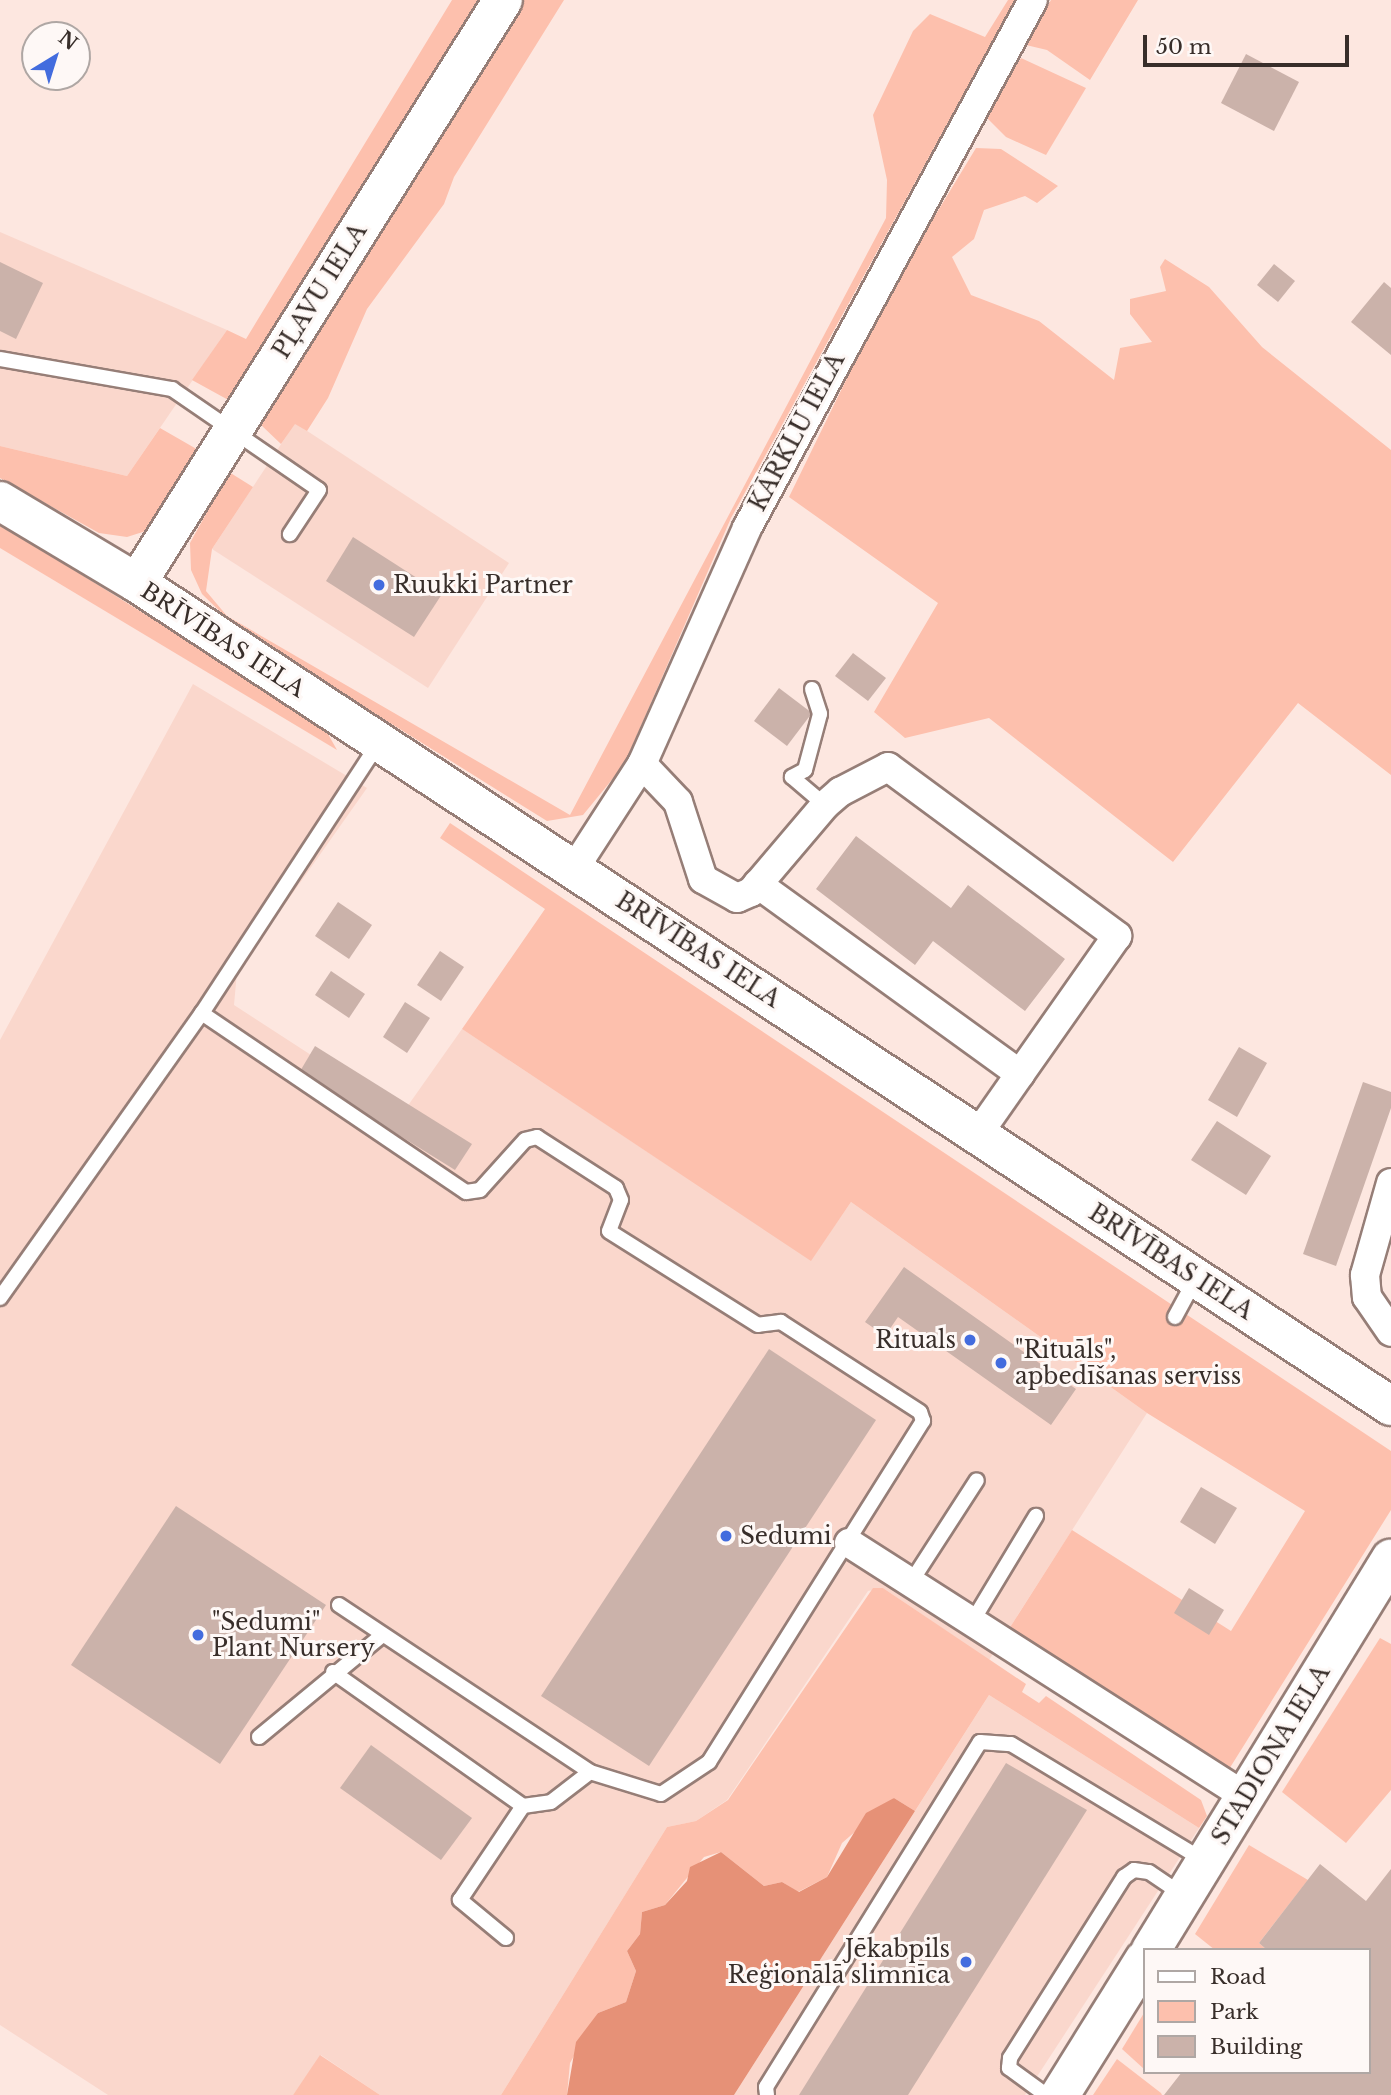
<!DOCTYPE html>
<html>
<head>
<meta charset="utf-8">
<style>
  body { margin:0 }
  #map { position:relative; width:1391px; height:2095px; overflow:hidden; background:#fde7e0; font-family:"Libre Baskerville",serif }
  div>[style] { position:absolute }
  .built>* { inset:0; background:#fad7cc }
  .green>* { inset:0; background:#fdc0ad }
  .forest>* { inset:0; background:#e69177 }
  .building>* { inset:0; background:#cbb2aa }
  .roads { filter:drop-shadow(2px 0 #967e77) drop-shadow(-2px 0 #967e77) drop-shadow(0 2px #967e77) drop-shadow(0 -2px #967e77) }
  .lane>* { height:14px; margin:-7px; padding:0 7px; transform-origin:7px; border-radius:7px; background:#fff }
  .street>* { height:28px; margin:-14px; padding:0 14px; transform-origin:14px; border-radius:14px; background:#fff }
  .secondary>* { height:38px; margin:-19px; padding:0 19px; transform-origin:19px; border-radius:19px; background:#fff }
  .dots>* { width:19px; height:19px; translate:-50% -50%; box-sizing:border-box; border:4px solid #fef8f6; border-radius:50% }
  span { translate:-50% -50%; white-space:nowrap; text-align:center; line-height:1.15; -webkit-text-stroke:6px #fef8f6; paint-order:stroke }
  .street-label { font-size:23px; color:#382e2a }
  .poi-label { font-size:23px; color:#382e2a }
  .left { translate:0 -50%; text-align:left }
  .right { translate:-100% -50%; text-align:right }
  .legend { position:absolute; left:1143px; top:1948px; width:228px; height:126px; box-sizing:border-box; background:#fef8f6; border:2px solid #afa7a4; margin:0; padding:9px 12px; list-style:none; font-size:21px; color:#382e2a }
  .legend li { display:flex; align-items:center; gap:14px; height:35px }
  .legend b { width:35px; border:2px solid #afa7a4 }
  .north { position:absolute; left:21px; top:21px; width:70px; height:70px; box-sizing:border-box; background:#fef8f6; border:2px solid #afa7a4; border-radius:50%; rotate:38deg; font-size:19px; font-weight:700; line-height:28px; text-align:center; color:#382e2a }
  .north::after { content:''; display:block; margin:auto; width:24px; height:32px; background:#436cde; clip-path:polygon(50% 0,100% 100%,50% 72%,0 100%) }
  .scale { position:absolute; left:1143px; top:35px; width:206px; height:32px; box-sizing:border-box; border:4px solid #382e2a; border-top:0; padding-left:9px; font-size:21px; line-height:24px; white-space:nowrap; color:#382e2a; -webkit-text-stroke:5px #fef8f6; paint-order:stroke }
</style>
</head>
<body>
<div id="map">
  <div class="built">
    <div style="clip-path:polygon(0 232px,227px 330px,127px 476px,0 446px)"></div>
    <div style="clip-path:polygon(295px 423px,509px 563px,428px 688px,212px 549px)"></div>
    <div style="clip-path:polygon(193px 684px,367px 788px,237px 972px,234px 1005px,402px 1114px,462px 1029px,811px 1260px,851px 1202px,1147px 1413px,989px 1660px,883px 1588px,868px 1591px,727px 1800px,696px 1821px,667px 1827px,501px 2095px,380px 2095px,321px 2055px,293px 2095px,108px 2095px,0 2025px,0 1040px)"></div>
    <div style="clip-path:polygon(989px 1695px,1199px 1828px,1025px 2095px,734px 2095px)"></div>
  </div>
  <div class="green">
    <div style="clip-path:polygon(452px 0,487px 0,232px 402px,192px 380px,227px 330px,246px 339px)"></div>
    <div style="clip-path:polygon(519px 0,564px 0,454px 177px,444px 204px,367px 309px,328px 398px,307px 431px,295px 424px,281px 444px,260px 424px)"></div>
    <div style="clip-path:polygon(1008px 0,1015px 0,731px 518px,624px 765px,583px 815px,547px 821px,235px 626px,202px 594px,191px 570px,190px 543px,229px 472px,253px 487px,212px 549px,206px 591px,227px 616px,570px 815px,886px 218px,887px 180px,873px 115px,913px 31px,930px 14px,985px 37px)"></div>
    <div style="clip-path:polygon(1051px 0,1138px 0,1090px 80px,1047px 50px,1026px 45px)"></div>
    <div style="clip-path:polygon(1021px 58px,1086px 88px,1046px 155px,1006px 137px,988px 119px,987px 109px)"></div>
    <div style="clip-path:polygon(976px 148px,1001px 149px,1058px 186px,1037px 203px,1025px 196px,984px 210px,974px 239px,952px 257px,971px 295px,1039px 321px,1114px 380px,1120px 348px,1152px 342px,1130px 314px,1130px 299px,1166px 291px,1160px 267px,1165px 259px,1209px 287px,1262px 347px,1391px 450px,1391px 775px,1298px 703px,1173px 862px,989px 718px,905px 738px,874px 712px,938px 603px,789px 497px,890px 290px)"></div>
    <div style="clip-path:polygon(160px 428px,200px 451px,149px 530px,127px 537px,99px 533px,0 478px,0 446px,127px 476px)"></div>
    <div style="clip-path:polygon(0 524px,323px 725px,337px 750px,0 548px)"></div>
    <div style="clip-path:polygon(450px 823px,1391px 1451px,1391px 1510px,1226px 1774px,1007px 1632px,1072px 1530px,1231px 1631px,1305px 1511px,1147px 1413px,851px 1202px,811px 1261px,462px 1029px,545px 909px,440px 838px)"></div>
    <div style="clip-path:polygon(873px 1588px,883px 1588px,1026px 1684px,1022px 1692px,1039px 1703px,1046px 1696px,1201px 1800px,1207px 1816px,1199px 1828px,989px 1695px,915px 1811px,894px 1798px,842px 1843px,827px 1877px,798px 1892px,782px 1882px,764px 1886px,721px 1852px,704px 1857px,665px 1905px,642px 1912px,640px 1934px,627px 1951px,636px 1971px,626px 2002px,598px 2013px,570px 2063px,567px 2095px,501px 2095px,667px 1827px,696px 1821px,728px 1800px)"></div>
    <div style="clip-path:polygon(1380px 1638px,1391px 1644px,1391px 1790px,1346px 1843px,1282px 1792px)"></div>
    <div style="clip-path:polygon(1249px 1845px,1308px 1880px,1259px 1943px,1267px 1950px,1215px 1950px,1195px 1934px)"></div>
    <div style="clip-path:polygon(1144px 2013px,1144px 2069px,1122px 2049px)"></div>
    <div style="clip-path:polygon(320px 2055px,380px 2095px,293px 2095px)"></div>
    <div style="clip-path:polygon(1117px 2059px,1161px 2093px,1162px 2095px,1093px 2095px)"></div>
  </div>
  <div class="forest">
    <div style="clip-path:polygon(894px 1798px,915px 1811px,734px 2095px,567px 2095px,576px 2042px,598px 2013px,626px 2002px,636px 1971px,627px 1951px,640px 1934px,642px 1912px,665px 1905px,687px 1881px,690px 1867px,721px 1852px,764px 1886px,782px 1882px,799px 1892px,827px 1877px,866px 1813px)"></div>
  </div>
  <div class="building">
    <div style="clip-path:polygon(1246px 54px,1299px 82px,1274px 131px,1221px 103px)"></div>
    <div style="clip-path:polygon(0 262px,43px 283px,16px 339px,0 331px)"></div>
    <div style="clip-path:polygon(1274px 264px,1295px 281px,1278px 302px,1257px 285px)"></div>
    <div style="clip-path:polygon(1384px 282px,1391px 288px,1391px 355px,1351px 322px)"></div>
    <div style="clip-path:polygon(353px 537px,442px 594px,414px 637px,326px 581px)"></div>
    <div style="clip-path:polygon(853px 653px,886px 678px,868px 701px,835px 676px)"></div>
    <div style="clip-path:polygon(779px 688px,812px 713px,787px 746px,754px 721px)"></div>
    <div style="clip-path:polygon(856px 836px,951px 908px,968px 885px,1065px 959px,1025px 1011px,933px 941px,915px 965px,816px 889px)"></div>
    <div style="clip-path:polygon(338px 902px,372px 925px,349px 959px,315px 936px)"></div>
    <div style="clip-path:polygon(440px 951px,464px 967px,441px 1001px,417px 985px)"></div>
    <div style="clip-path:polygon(331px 971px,365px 994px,349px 1018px,315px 995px)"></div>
    <div style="clip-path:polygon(405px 1002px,430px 1018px,407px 1053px,383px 1037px)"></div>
    <div style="clip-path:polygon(315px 1046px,472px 1144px,455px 1170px,299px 1073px)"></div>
    <div style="clip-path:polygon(1239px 1047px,1267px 1063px,1237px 1117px,1208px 1100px)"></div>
    <div style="clip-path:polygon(1363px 1082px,1391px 1092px,1391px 1108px,1336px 1266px,1303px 1254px)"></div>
    <div style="clip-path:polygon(1217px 1121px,1271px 1156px,1246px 1195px,1191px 1160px)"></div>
    <div style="clip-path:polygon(904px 1267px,1076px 1389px,1051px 1425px,898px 1317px,885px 1336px,865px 1322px)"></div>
    <div style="clip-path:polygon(769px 1349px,876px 1420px,649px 1766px,541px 1696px)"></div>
    <div style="clip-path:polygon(1201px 1487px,1237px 1508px,1215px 1544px,1180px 1522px)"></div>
    <div style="clip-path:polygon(176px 1506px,326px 1605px,220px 1764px,71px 1665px)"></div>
    <div style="clip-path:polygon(1189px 1588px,1224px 1610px,1209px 1635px,1174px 1613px)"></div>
    <div style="clip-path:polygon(371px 1745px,472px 1818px,441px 1860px,340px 1788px)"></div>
    <div style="clip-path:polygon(1006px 1763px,1087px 1810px,908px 2095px,799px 2095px)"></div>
    <div style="clip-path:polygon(1320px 1864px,1366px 1901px,1391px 1869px,1391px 2095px,1164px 2095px,1182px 2072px,1368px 2072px,1368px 1950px,1267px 1950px,1259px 1943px)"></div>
  </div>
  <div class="roads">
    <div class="lane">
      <div style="left:0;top:359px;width:175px;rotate:9.9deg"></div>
      <div style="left:172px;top:389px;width:178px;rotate:34.5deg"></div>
      <div style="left:319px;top:490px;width:53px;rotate:123.4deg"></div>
      <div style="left:812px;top:689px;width:26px;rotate:72deg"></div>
      <div style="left:820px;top:714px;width:58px;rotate:105deg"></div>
      <div style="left:805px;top:770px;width:15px;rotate:152deg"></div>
      <div style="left:792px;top:777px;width:43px;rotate:40.3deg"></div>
      <div style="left:0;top:1298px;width:349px;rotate:-54.7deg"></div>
      <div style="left:1175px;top:1317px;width:42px;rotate:-61.6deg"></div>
      <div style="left:911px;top:1582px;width:121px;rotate:-57.1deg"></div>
      <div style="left:339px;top:1605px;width:301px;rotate:33.6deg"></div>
      <div style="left:972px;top:1622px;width:124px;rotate:-58.9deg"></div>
      <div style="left:333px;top:1672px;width:232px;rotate:35.2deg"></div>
      <div style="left:523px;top:1806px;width:28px;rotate:-8deg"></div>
      <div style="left:551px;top:1802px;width:49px;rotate:-37.6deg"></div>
      <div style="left:590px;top:1772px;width:74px;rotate:17.2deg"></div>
      <div style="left:661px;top:1794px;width:58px;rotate:-33.7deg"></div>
      <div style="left:709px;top:1762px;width:403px;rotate:-57.9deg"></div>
      <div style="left:923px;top:1421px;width:9px;rotate:-108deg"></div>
      <div style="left:920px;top:1412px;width:166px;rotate:-147.1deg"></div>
      <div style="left:781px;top:1322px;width:23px;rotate:173deg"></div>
      <div style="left:758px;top:1325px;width:176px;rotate:-147.8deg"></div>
      <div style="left:609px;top:1231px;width:33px;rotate:-69deg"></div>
      <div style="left:621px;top:1200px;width:13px;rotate:-113deg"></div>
      <div style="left:616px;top:1188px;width:94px;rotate:-147.2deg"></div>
      <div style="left:537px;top:1137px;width:12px;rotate:166deg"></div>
      <div style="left:525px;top:1140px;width:67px;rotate:132deg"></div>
      <div style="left:480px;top:1190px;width:14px;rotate:172deg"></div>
      <div style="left:466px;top:1192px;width:319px;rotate:-145.9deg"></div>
      <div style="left:202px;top:1013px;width:321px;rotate:-56.8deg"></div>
      <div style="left:259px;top:1737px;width:158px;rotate:-39.6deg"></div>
      <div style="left:506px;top:1938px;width:60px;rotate:-140.4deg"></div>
      <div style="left:460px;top:1900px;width:113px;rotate:-56.2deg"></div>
      <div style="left:767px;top:2095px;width:8px;rotate:-97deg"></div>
      <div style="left:766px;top:2087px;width:406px;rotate:-58.2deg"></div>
      <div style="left:980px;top:1742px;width:31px;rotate:4deg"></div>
      <div style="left:1011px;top:1744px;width:224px;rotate:31.1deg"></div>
      <div style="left:1046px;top:2095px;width:46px;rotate:-143.9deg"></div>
      <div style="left:1009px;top:2068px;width:10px;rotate:-84deg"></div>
      <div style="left:1010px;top:2058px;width:214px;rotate:-57.8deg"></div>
      <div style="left:1124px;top:1877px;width:12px;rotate:-35deg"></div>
      <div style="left:1134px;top:1870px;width:15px;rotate:8deg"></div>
      <div style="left:1149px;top:1872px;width:41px;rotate:34.1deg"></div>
    </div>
    <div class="street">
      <div style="left:642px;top:764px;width:52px;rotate:46.5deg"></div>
      <div style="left:678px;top:802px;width:81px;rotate:72deg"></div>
      <div style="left:703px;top:879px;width:39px;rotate:29deg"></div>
      <div style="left:737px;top:898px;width:15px;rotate:-23deg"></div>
      <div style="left:751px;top:892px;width:11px;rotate:-49deg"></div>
      <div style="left:758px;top:884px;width:104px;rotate:-49.7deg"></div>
      <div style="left:825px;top:805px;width:20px;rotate:-41deg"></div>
      <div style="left:840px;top:792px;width:54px;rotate:-27.5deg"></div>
      <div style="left:888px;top:767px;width:285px;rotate:36.4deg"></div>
      <div style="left:1117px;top:936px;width:169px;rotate:125.1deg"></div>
      <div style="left:1020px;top:1074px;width:324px;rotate:-144.1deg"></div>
      <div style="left:574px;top:869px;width:125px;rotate:-57.1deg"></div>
      <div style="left:642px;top:764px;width:258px;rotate:-66deg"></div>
      <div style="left:747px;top:528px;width:600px;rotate:-61.56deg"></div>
      <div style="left:978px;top:1134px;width:73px;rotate:-55deg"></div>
      <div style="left:1391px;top:1183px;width:96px;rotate:105.8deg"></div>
      <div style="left:1365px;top:1275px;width:22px;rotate:85deg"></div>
      <div style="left:1367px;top:1297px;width:42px;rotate:55.6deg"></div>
      <div style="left:849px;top:1543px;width:471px;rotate:32.6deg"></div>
    </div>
    <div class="secondary">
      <div style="left:0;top:501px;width:160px;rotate:30.9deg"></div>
      <div style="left:137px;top:583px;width:1500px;rotate:33.28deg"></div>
      <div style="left:137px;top:583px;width:688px;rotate:-57.88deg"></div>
      <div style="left:1151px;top:1950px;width:459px;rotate:-58.5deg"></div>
      <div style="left:1060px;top:2095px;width:159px;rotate:-58.1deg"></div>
    </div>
  </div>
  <div class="dots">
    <div style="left:379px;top:585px;background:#436cde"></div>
    <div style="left:970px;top:1340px;background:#436cde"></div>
    <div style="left:1001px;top:1363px;background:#436cde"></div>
    <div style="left:726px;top:1536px;background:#436cde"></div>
    <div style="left:198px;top:1635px;background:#436cde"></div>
    <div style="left:966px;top:1962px;background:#436cde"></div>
  </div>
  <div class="street-label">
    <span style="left:320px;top:291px;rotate:-58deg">PĻAVU IELA</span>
    <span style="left:797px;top:432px;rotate:-62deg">KĀRKLU IELA</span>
    <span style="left:223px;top:640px;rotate:33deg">BRĪVĪBAS IELA</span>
    <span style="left:698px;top:950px;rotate:33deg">BRĪVĪBAS IELA</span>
    <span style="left:1171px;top:1262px;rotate:33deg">BRĪVĪBAS IELA</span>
    <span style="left:1271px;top:1755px;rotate:-59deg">STADIONA IELA</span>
  </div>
  <div class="poi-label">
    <span class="left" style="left:393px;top:585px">Ruukki Partner</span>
    <span class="right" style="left:956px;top:1340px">Rituals</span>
    <span class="left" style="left:1015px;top:1363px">"Rituāls",<br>apbedīšanas serviss</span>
    <span class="left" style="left:740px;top:1536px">Sedumi</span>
    <span class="left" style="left:212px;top:1635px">"Sedumi"<br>Plant Nursery</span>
    <span class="right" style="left:950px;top:1962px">Jēkabpils<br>Reģionālā slimnīca</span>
  </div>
  <ul class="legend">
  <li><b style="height:9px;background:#fff"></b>Road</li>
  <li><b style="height:19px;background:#fdc0ad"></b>Park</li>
  <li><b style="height:19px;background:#cbb2aa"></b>Building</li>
  </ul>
  <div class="north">N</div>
  <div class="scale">50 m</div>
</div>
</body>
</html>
